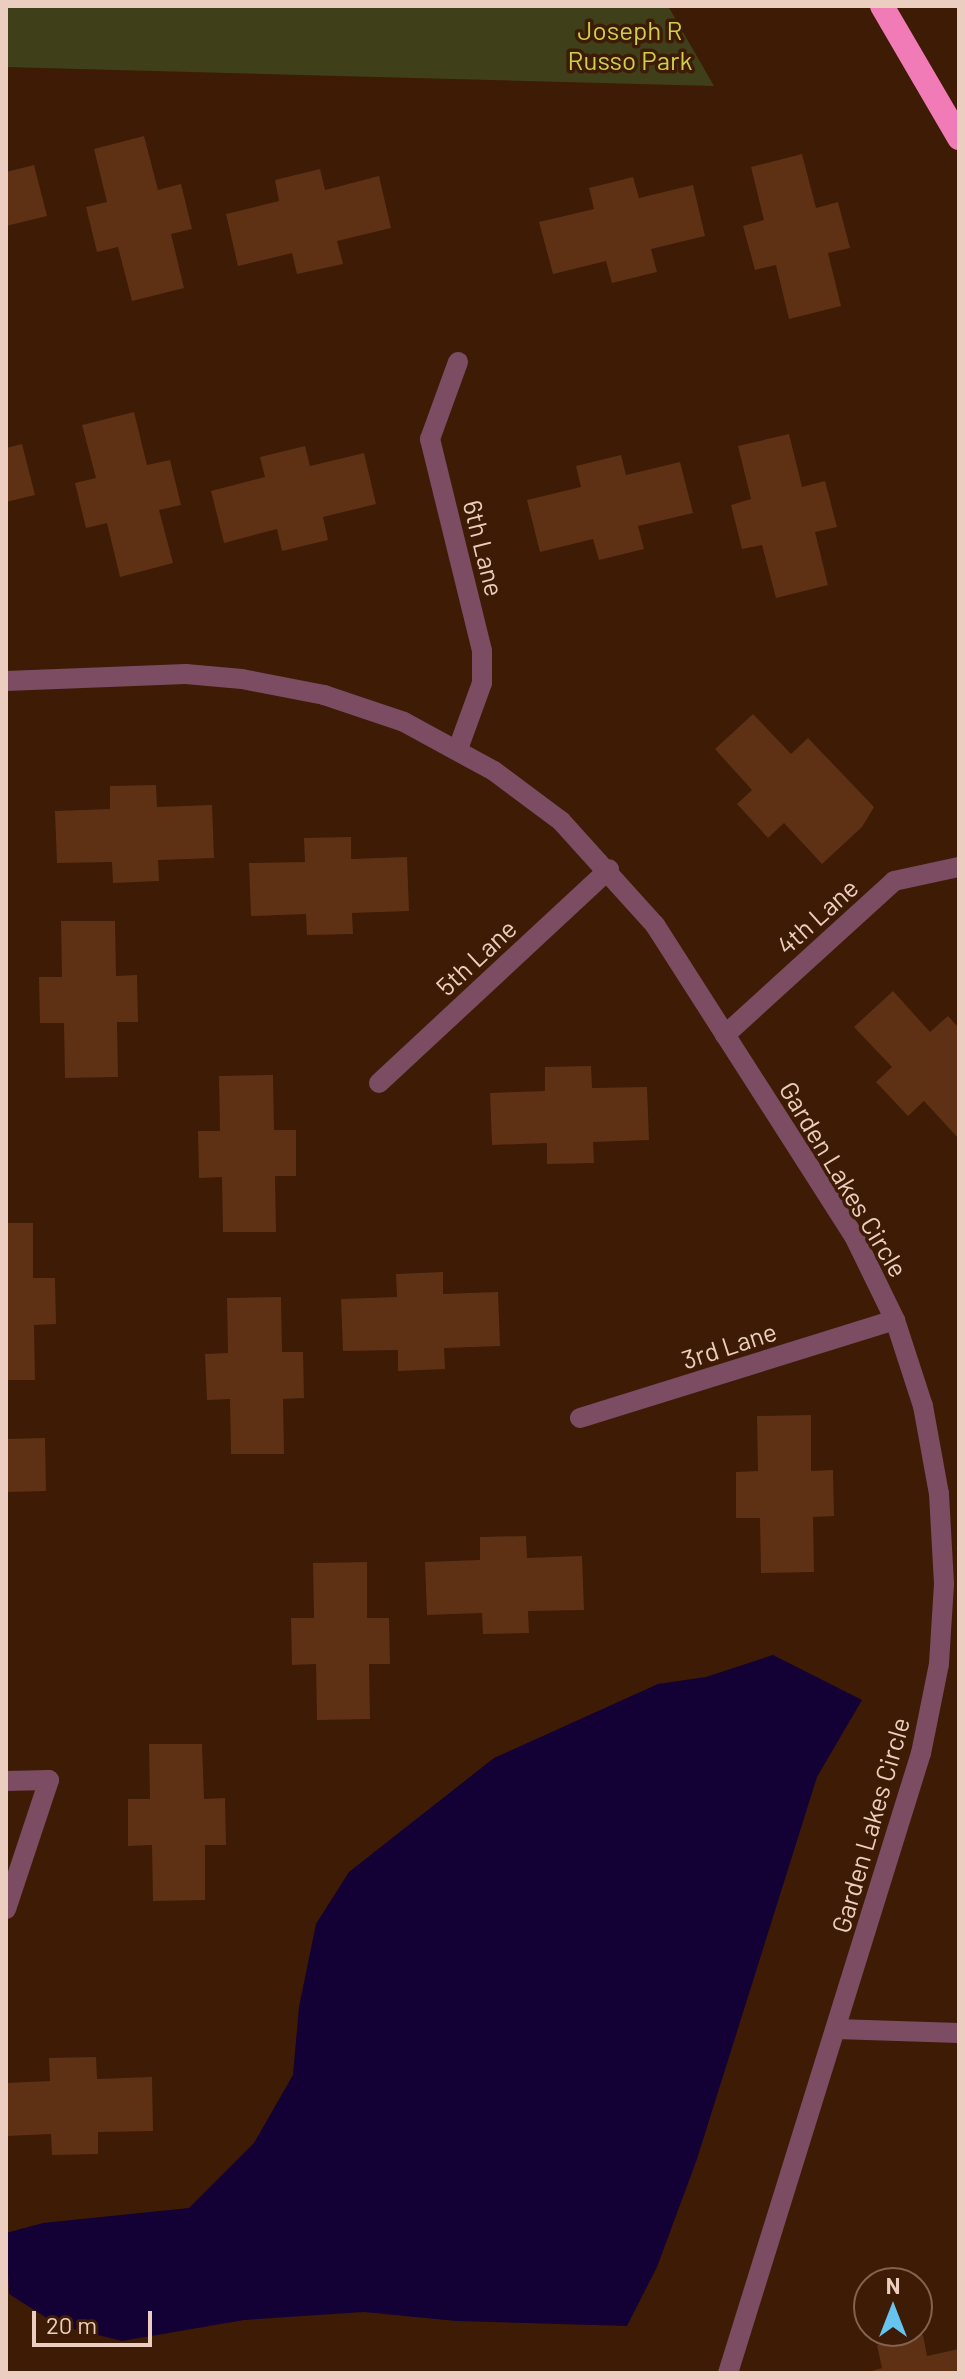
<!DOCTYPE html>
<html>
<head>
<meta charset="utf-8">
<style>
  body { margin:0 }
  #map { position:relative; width:965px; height:2379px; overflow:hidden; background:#3d1b05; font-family:Barlow,sans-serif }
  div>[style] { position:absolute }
  .green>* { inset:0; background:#3f4019 }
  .water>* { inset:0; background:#130136 }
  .building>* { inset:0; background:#5e3114 }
  .street>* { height:20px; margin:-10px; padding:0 10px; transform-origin:10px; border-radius:10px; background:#7b4c62 }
  .highway>* { height:24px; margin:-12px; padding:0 12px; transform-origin:12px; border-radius:12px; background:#f17bb7 }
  span { translate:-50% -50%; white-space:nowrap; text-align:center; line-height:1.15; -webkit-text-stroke:7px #3d1b05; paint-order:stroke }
  .park-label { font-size:26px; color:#ced04d }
  .street-label { font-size:26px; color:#ebcebf }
  .frame { position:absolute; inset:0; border:8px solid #ebcebf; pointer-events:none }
  .north { position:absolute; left:853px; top:2267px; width:80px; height:80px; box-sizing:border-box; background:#3d1b05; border:2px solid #83634f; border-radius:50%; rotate:0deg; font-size:22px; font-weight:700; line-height:32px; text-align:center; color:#ebcebf }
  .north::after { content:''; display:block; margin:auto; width:28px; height:36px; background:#66c4ef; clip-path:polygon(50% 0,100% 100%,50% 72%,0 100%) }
  .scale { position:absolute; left:32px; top:2311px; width:120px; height:36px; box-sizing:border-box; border:4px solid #ebcebf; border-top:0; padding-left:10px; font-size:24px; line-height:28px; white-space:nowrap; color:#ebcebf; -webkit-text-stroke:6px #3d1b05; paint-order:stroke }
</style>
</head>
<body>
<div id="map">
  <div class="green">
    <div style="clip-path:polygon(6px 6px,668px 6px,714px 86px,6px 67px)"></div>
  </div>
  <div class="water">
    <div style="clip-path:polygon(773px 1655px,862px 1700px,817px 1777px,697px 2159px,657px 2267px,627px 2326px,456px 2321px,364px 2312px,244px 2320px,122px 2341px,58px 2325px,9px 2294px,6px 2233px,43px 2223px,189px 2208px,254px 2143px,293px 2075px,299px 2007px,316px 1924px,349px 1872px,494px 1758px,658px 1684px,706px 1677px)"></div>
  </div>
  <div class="building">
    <div style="clip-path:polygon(144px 136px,158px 190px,181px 184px,192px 229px,171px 234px,184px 288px,132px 301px,118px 247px,97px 252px,86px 207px,107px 202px,94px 149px)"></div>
    <div style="clip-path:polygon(802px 154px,816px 208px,838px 202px,850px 248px,828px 253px,841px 306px,789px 319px,776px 265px,755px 270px,743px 226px,764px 220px,751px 167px)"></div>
    <div style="clip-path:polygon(34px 165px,47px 216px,6px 226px,6px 172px)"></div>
    <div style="clip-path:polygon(320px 169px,325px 190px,379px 176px,391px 228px,337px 241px,343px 264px,297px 274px,292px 253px,238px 266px,226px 214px,279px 201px,275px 180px)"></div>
    <div style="clip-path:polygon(633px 177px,639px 198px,693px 185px,705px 236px,651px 249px,657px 272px,612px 283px,606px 261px,553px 274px,539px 222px,594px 209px,589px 188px)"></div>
    <div style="clip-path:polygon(134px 412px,147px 465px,170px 460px,181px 505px,159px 510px,173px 563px,120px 577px,107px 523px,86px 528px,75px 483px,96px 478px,82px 425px)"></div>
    <div style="clip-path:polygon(789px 434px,802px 487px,825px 481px,837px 527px,815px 532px,828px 585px,776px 598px,762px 545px,742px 549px,731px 505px,751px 499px,738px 446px)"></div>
    <div style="clip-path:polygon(22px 444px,35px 495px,6px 502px,6px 448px)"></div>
    <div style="clip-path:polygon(305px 446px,310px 466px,364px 453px,376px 504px,323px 517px,328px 540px,282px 551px,277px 529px,224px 543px,211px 491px,265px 477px,260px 457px)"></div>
    <div style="clip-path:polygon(621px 455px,626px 475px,680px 462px,693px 513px,638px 526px,644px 549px,599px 560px,593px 539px,540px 552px,527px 500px,581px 487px,576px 466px)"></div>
    <div style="clip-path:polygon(753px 714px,791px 754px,808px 738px,874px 807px,862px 827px,822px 864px,784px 823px,768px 838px,737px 804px,752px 790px,715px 749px)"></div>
    <div style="clip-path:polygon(156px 785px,157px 807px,212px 805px,214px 858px,158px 860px,159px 881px,113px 883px,112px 862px,57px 863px,55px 811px,110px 809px,110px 786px)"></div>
    <div style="clip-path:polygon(351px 837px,351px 859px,407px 857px,409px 911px,352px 913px,353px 934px,307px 935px,306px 914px,251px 916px,249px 863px,305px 862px,304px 838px)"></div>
    <div style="clip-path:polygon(61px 921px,115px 921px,116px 976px,137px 975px,138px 1022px,117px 1022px,118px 1077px,65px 1078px,64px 1023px,40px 1023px,39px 977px,62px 977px)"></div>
    <div style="clip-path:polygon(893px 991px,930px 1032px,948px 1016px,959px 1028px,959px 1139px,924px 1101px,908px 1116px,876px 1082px,892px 1067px,854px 1027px)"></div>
    <div style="clip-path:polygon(591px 1066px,592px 1088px,647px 1087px,649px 1140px,593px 1142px,594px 1163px,547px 1164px,547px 1143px,492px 1145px,490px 1093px,545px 1091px,545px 1067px)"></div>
    <div style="clip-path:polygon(273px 1075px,274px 1130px,296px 1130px,296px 1176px,275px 1176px,276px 1232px,223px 1232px,222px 1177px,199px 1178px,198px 1131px,220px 1131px,219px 1076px)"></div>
    <div style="clip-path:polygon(6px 1223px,33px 1223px,33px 1278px,55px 1278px,56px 1324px,34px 1325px,35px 1380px,6px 1380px)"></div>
    <div style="clip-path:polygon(443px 1272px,443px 1294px,498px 1292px,500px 1346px,444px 1348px,445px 1369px,398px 1371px,398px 1350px,343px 1351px,341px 1299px,397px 1297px,396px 1274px)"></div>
    <div style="clip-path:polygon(281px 1297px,282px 1352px,303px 1352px,304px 1398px,283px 1399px,284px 1454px,231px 1454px,230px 1399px,207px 1400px,205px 1354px,228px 1353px,227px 1298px)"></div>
    <div style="clip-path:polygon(811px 1415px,811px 1471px,833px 1470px,834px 1516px,813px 1517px,814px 1572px,761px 1573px,760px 1518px,736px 1518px,736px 1472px,758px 1471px,757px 1416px)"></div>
    <div style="clip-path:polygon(45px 1438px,46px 1491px,6px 1492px,6px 1439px)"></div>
    <div style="clip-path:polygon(526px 1536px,527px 1558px,582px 1556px,584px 1610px,528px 1611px,529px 1633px,483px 1634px,482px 1613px,427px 1615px,425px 1562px,480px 1560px,480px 1537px)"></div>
    <div style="clip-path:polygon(367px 1562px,367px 1618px,389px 1618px,390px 1664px,369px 1664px,370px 1719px,317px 1720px,316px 1664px,292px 1665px,291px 1618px,314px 1618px,313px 1563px)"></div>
    <div style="clip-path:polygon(149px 1744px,202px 1744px,204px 1799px,225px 1798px,226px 1845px,205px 1845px,205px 1900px,153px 1901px,152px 1845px,128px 1846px,128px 1799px,150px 1799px)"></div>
    <div style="clip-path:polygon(96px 2057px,97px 2079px,152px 2077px,153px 2131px,98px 2132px,98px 2154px,52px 2155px,51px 2134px,6px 2136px,6px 2083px,50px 2081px,49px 2058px)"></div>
    <div style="clip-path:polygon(923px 2335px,927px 2356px,959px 2349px,959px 2373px,865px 2373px,882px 2368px,877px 2345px)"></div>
  </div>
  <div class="street">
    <div style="left:458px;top:362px;width:82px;rotate:110deg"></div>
    <div style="left:430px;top:439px;width:218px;rotate:76.2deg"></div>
    <div style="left:482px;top:651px;width:32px;rotate:90deg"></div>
    <div style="left:482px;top:683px;width:70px;rotate:110deg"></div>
    <div style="left:6px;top:681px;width:180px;rotate:-2.2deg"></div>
    <div style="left:186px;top:674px;width:56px;rotate:5.1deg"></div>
    <div style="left:242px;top:679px;width:84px;rotate:11deg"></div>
    <div style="left:324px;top:695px;width:84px;rotate:18.6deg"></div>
    <div style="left:404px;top:722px;width:102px;rotate:28.6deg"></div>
    <div style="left:494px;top:771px;width:84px;rotate:36.7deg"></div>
    <div style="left:561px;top:821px;width:140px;rotate:47.9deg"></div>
    <div style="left:655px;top:925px;width:371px;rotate:57.4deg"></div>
    <div style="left:855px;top:1238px;width:91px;rotate:64deg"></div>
    <div style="left:895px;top:1320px;width:90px;rotate:72deg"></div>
    <div style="left:923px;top:1406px;width:89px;rotate:79.7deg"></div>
    <div style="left:939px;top:1494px;width:90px;rotate:86.8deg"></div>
    <div style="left:944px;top:1584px;width:80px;rotate:93.6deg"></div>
    <div style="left:939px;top:1664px;width:91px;rotate:101.4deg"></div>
    <div style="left:921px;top:1753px;width:649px;rotate:107.29deg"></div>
    <div style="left:725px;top:1035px;width:229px;rotate:-42.3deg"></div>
    <div style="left:894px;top:881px;width:66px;rotate:-12.2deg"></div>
    <div style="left:379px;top:1083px;width:314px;rotate:-42.9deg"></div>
    <div style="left:580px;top:1418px;width:330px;rotate:-17.3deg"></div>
    <div style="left:6px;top:1781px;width:43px;rotate:-1.3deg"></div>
    <div style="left:49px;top:1780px;width:136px;rotate:108.4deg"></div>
    <div style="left:836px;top:2029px;width:123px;rotate:1.9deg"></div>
  </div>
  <div class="highway">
    <div style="left:882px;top:6px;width:153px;rotate:59.7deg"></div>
  </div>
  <div class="park-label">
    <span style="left:630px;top:45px">Joseph R<br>Russo Park</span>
  </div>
  <div class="street-label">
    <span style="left:484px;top:548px;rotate:76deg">6th Lane</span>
    <span style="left:817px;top:916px;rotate:-42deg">4th Lane</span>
    <span style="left:476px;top:957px;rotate:-43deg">5th Lane</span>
    <span style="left:844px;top:1179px;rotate:59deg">Garden Lakes Circle</span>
    <span style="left:729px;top:1345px;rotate:-18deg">3rd Lane</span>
    <span style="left:870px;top:1825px;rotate:-74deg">Garden Lakes Circle</span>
  </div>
  <div class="frame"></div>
  <div class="north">N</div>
  <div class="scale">20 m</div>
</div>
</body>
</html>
